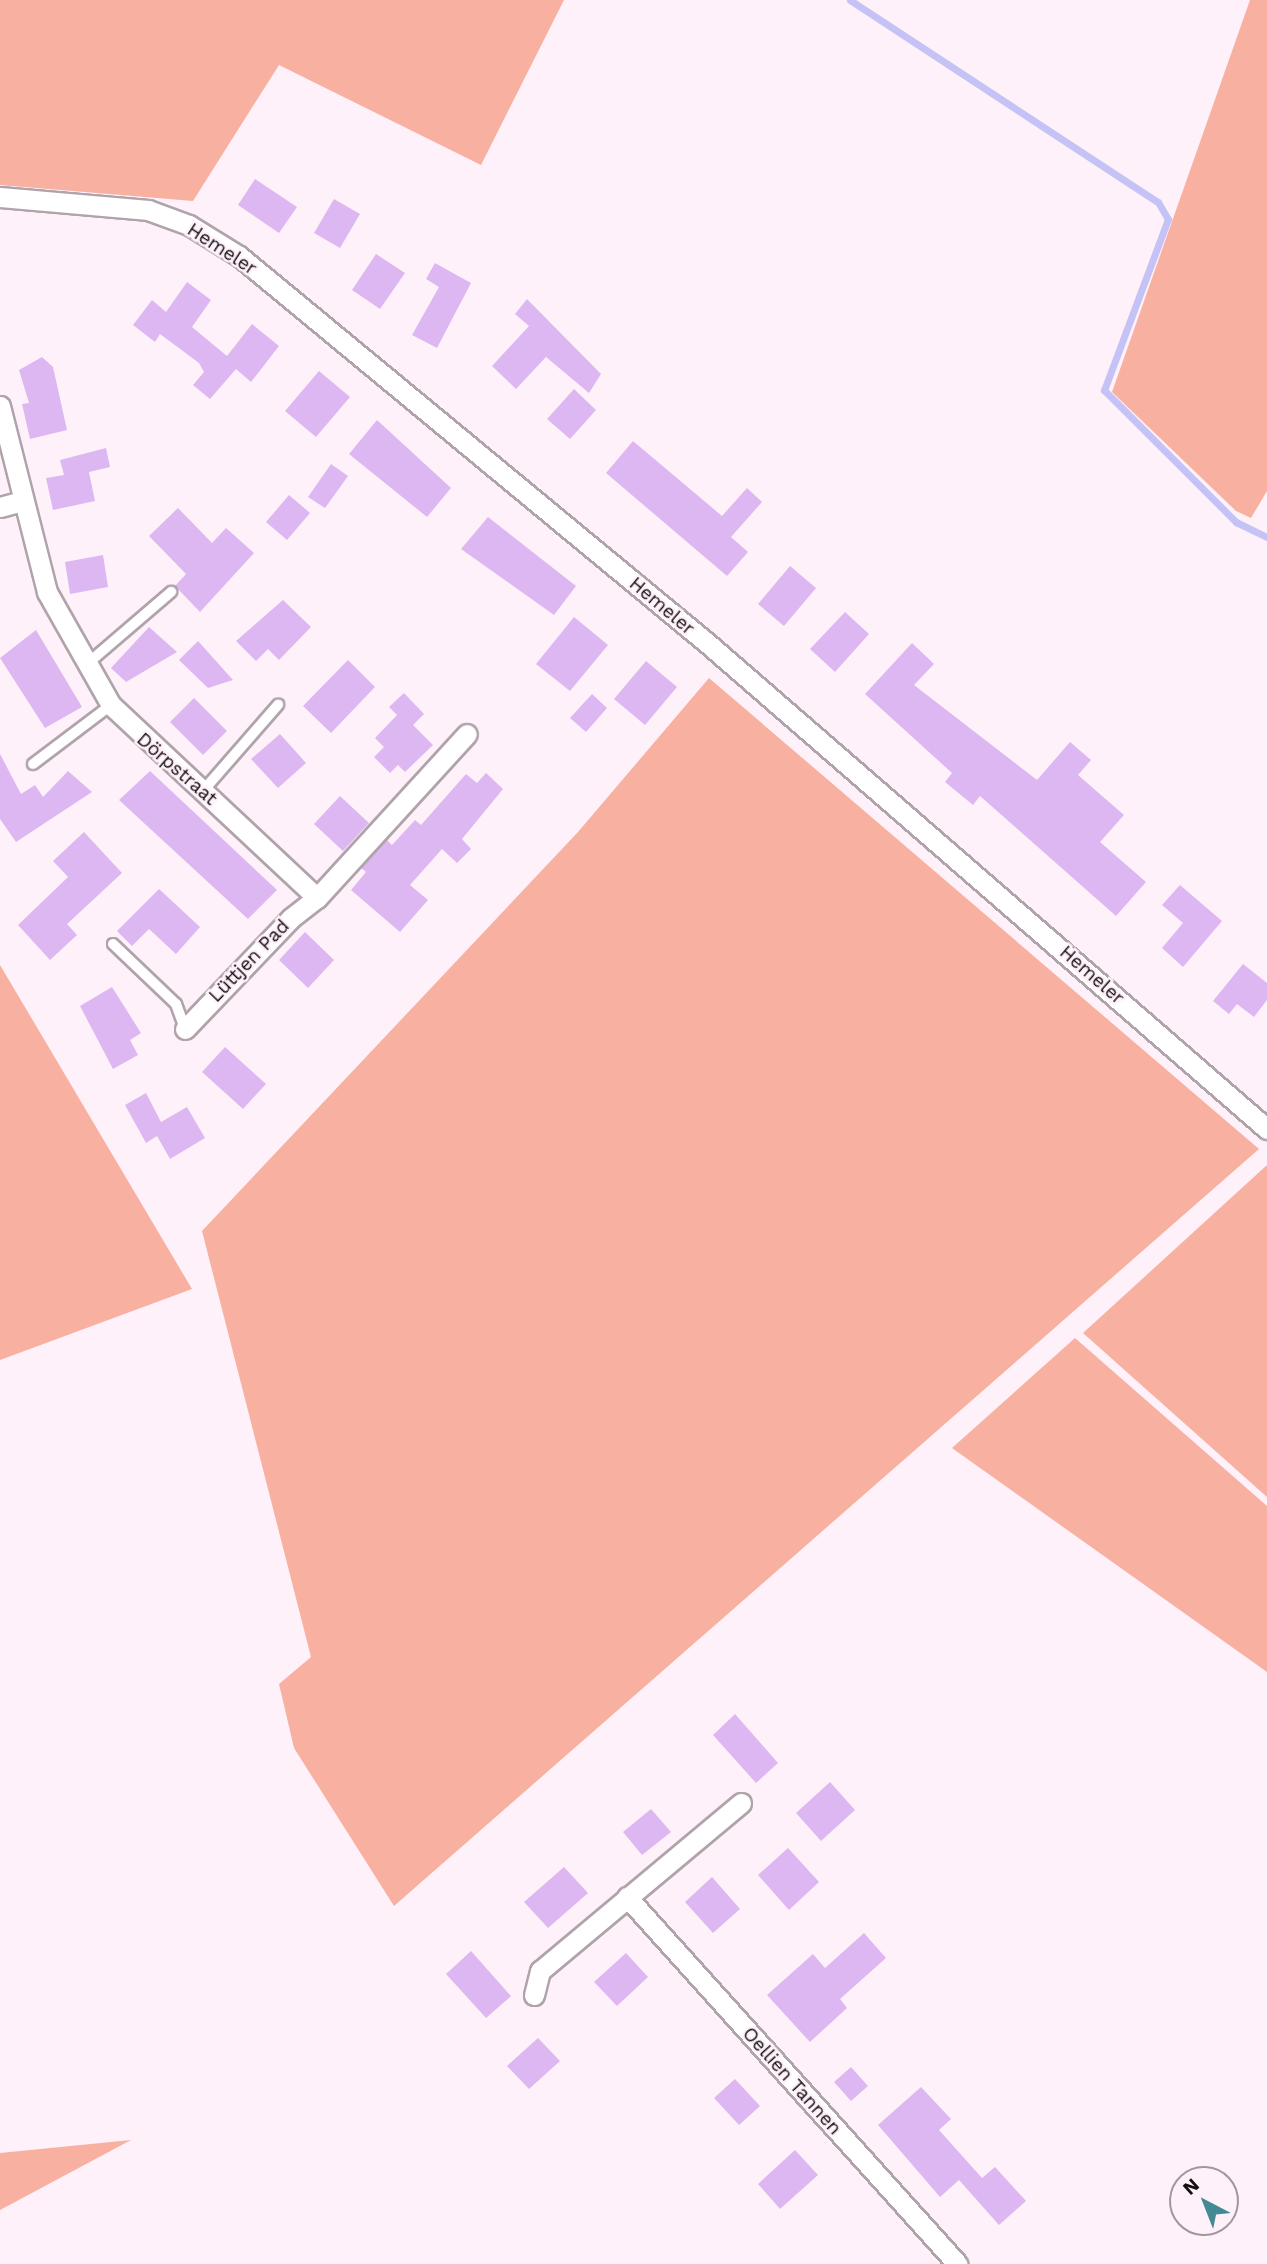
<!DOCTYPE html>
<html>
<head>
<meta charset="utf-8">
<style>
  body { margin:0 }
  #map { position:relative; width:1267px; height:2264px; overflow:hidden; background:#fff1fa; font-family:"Work Sans",sans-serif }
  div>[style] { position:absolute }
  .green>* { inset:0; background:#f8b0a1 }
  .stream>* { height:7px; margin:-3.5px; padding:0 3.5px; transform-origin:3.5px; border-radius:3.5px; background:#c5c3f6 }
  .building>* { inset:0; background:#ddb7f2 }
  .roads { filter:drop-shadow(2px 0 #b0a3ab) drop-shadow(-2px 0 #b0a3ab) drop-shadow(0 2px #b0a3ab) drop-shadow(0 -2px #b0a3ab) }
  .service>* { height:10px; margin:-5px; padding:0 5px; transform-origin:5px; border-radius:5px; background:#fff }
  .minor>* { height:19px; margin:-9.5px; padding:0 9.5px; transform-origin:9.5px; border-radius:9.5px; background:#fff }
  span { translate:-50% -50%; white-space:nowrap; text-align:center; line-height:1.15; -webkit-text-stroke:5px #fff1fa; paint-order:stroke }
  .street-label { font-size:19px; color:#130f12 }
  .north { position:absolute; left:1169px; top:2166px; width:70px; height:70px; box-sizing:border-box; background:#fff1fa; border:2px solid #a1979d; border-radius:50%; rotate:318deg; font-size:19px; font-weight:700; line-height:28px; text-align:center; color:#130f12 }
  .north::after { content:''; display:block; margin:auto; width:24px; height:32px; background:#448a94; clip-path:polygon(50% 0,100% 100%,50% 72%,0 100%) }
</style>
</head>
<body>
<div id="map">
  <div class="green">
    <div style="clip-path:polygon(0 0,564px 0,481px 165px,279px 65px,193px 201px,0 185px)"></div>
    <div style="clip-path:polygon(1250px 0,1267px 0,1267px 491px,1251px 518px,1236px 511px,1112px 392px)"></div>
    <div style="clip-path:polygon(709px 678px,1259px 1149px,394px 1906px,294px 1748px,279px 1684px,311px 1657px,202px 1231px,578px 832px)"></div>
    <div style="clip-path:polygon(0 965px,192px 1289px,0 1360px)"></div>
    <div style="clip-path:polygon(1267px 1165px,1267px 1497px,1083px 1333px)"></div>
    <div style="clip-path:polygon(1075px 1338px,1267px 1506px,1267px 1672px,952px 1448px)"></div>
    <div style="clip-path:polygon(131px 2140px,0 2210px,0 2153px)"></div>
  </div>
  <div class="stream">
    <div style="left:850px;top:0;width:368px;rotate:33.3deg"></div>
    <div style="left:1158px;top:202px;width:20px;rotate:60deg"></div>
    <div style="left:1168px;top:219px;width:183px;rotate:110.5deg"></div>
    <div style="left:1104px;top:390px;width:187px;rotate:45deg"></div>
    <div style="left:1236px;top:522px;width:34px;rotate:26deg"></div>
  </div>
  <div class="building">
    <div style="clip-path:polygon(255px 179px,297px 207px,279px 233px,238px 205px)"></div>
    <div style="clip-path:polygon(334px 199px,360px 214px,340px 248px,314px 233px)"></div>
    <div style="clip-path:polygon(376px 254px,405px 273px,380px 309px,352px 290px)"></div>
    <div style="clip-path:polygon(435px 263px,471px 283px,437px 348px,412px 335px,439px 287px,426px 279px)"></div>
    <div style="clip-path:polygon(187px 282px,211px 300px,192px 327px,227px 356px,252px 324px,279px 346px,251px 382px,236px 369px,210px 399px,193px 385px,204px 372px,199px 363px,160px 334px,155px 342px,133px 325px,152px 300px,166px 312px)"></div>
    <div style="clip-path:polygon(527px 299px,601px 374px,589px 393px,546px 357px,516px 389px,492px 366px,529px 326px,515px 314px)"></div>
    <div style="clip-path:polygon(42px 357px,53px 367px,67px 430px,30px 439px,22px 404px,29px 403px,19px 370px)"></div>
    <div style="clip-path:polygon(319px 371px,350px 397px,316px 437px,285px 411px)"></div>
    <div style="clip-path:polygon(574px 389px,596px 410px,570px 439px,547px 419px)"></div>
    <div style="clip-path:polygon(377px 420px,451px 488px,427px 517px,349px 454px)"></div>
    <div style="clip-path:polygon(633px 441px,722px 516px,747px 488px,762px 502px,731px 537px,748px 552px,727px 576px,606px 473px)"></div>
    <div style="clip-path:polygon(106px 448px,110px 467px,89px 472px,95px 501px,53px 510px,46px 478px,64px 475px,60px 460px)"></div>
    <div style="clip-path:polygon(331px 464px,348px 476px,325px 508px,308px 497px)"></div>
    <div style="clip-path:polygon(289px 495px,310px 513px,287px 540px,266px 522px)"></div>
    <div style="clip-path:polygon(178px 508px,212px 543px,226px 528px,254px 553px,200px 612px,175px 586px,186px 574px,149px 536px)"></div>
    <div style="clip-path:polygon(488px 517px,576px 586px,554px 615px,461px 549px)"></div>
    <div style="clip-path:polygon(103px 555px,108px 587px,70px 594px,65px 562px)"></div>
    <div style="clip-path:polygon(790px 566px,816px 588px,784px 626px,758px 604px)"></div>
    <div style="clip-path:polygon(283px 600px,311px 627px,279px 660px,268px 649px,256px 661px,236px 641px)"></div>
    <div style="clip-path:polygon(845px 612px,869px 634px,835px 672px,810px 649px)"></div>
    <div style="clip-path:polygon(574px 617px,608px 645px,570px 691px,536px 664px)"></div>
    <div style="clip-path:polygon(149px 627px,177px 652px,126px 682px,111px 668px)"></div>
    <div style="clip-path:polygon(36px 630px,82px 707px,45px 728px,0 658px)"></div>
    <div style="clip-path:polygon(198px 641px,233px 680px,208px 688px,179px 660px)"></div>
    <div style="clip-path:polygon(912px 643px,934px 664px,914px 685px,1037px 780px,1070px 742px,1091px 760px,1078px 775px,1124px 815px,1100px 842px,1146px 882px,1116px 916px,980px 796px,973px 805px,945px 782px,952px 773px,865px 694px)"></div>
    <div style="clip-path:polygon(348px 660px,375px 687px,331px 733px,303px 706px)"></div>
    <div style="clip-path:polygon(646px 661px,677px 687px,645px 725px,614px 699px)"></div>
    <div style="clip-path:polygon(404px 693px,424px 714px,413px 725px,433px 745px,405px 772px,398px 765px,390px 773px,374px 757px,384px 747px,375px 738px,397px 715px,389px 707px)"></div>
    <div style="clip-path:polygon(592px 694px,607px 708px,586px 732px,570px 718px)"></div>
    <div style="clip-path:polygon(194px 698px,227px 731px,203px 755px,170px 722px)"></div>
    <div style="clip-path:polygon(280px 734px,306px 763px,278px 788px,251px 759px)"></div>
    <div style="clip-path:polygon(0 754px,21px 794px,35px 785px,43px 797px,68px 771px,92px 792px,16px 842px,0 819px)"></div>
    <div style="clip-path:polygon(150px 771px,277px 890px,248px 919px,119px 800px)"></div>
    <div style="clip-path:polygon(486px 773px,503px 789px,462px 839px,471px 849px,457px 863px,442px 849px,410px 885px,428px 900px,400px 932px,351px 890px,366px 872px,361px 868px,387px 840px,392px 845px,415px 820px,421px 825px,466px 774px,477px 783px)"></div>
    <div style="clip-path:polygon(340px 796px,369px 823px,343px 851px,314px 824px)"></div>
    <div style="clip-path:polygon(84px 832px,122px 873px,67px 924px,77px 935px,50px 960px,18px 925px,68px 877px,53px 861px)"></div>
    <div style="clip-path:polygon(1180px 885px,1222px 921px,1183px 967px,1162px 948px,1183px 923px,1162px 905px)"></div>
    <div style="clip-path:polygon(159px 889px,200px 927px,176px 954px,149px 929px,132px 946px,117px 931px)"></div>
    <div style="clip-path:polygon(305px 932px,334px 960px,308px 988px,279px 960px)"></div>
    <div style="clip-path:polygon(1243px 964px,1267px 983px,1267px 1000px,1254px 1017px,1237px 1004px,1229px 1014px,1213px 1001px)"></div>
    <div style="clip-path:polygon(112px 987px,141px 1033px,130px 1040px,138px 1055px,113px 1069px,80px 1006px)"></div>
    <div style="clip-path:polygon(225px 1047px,266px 1084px,243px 1109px,202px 1072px)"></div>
    <div style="clip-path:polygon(146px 1093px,161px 1122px,187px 1107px,205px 1138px,170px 1159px,157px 1136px,146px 1143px,125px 1105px)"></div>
    <div style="clip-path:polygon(735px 1714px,778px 1763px,756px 1783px,713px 1735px)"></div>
    <div style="clip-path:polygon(830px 1782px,855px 1810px,821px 1841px,796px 1813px)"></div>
    <div style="clip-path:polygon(651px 1809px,671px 1832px,642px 1855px,623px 1832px)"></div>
    <div style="clip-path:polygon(788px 1848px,819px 1882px,789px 1910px,758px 1875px)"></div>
    <div style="clip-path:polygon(564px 1867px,588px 1893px,548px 1928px,524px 1902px)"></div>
    <div style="clip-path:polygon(712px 1877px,740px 1909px,713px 1933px,685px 1902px)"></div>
    <div style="clip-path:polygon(864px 1933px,886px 1958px,840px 1999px,847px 2008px,810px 2042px,767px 1995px,813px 1954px,825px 1968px)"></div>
    <div style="clip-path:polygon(471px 1951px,511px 1996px,486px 2018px,446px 1974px)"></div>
    <div style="clip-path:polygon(626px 1953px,648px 1977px,617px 2006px,594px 1982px)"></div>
    <div style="clip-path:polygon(538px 2038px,560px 2061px,529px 2089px,507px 2066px)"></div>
    <div style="clip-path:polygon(851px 2067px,868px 2086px,851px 2101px,834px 2082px)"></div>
    <div style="clip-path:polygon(735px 2079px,760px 2106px,739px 2125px,714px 2098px)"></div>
    <div style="clip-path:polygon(921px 2087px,951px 2119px,939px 2130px,982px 2178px,995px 2167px,1026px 2201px,999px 2225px,959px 2180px,940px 2197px,878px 2125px)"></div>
    <div style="clip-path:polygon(795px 2150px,818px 2175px,780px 2209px,758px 2184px)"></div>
  </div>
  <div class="roads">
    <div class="service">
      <div style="left:87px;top:664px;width:111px;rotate:-40.6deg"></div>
      <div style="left:33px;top:764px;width:98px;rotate:-37.1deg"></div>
      <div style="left:202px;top:792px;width:116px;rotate:-48.9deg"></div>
      <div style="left:113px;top:944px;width:87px;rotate:43.6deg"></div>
      <div style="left:176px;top:1004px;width:27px;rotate:70deg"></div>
    </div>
    <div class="minor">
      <div style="left:0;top:197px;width:149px;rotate:5deg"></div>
      <div style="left:148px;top:210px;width:44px;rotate:20.1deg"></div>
      <div style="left:189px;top:225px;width:59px;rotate:31.8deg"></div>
      <div style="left:239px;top:256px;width:606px;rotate:39.58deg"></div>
      <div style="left:706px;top:642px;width:743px;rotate:40.96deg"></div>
      <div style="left:0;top:406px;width:192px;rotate:75.8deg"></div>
      <div style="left:47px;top:592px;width:130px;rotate:60.5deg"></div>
      <div style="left:111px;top:705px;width:282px;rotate:43.1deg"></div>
      <div style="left:0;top:507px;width:23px;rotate:-15deg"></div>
      <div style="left:185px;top:1029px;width:153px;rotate:-46.3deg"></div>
      <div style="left:291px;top:918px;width:33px;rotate:-38deg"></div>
      <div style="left:317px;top:898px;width:222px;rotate:-47.6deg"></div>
      <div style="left:627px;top:1897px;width:494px;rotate:48deg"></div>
      <div style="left:534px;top:1995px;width:25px;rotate:-76deg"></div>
      <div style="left:540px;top:1971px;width:262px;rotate:-39.9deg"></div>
    </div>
  </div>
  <div class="street-label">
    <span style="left:222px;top:249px;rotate:33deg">Hemeler</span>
    <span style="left:662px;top:606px;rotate:40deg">Hemeler</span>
    <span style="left:177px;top:769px;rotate:41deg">Dörpstraat</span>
    <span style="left:249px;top:961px;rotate:-46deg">Lüttjen Pad</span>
    <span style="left:1092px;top:975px;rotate:41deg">Hemeler</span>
    <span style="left:792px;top:2081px;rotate:48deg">Oellien Tannen</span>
  </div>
  <div class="north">N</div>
</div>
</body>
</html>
